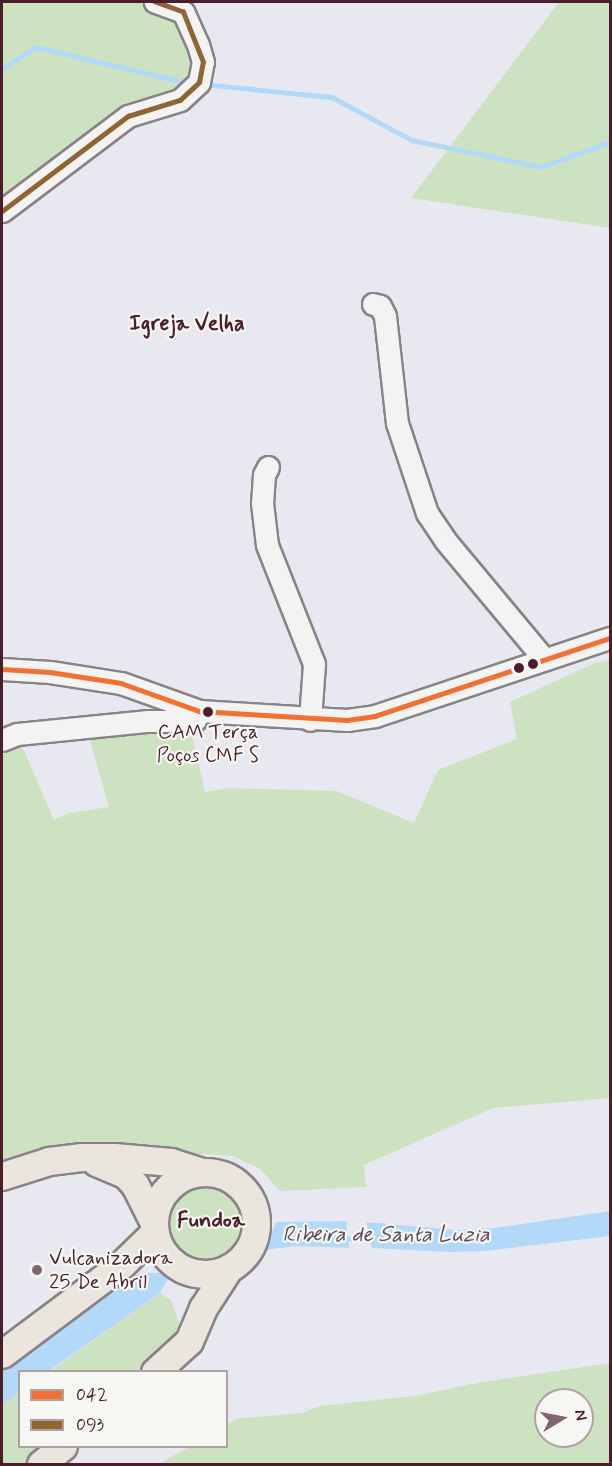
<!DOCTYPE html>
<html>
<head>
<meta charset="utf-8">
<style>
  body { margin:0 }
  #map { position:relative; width:612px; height:1466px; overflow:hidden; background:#e8e9f0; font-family:Mynerve,sans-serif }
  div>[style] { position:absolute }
  .green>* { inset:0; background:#cde2c0 }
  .round { border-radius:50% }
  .water>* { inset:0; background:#b2daf8 }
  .stream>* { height:4.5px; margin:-2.25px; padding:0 2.25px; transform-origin:2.25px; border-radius:2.25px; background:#b2daf8 }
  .roads { filter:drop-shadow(2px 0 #898287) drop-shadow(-2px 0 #898287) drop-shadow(0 2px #898287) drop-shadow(0 -2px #898287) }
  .minor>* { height:21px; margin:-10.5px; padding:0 10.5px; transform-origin:10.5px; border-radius:10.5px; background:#f3f3f3 }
  .major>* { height:27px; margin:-13.5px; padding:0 13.5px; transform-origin:13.5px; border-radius:13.5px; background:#eae6de }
  .major>.ring { margin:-13.5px; padding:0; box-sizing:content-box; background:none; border:27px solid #eae6de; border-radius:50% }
  .bus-1>* { height:4.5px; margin:-2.25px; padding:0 2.25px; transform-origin:2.25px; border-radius:2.25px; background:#f37032 }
  .bus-2>* { height:4.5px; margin:-2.25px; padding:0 2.25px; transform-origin:2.25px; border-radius:2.25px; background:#906532 }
  .dots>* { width:16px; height:16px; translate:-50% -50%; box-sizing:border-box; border:3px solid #f6f6f2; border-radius:50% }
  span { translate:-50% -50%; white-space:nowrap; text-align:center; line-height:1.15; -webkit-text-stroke:4.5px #f6f6f2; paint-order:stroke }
  .bus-label { font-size:20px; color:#4a1f2b }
  .poi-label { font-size:21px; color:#4a1f2b }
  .left { translate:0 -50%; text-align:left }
  .neighbourhood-label { font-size:22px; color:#4a1f2b; font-weight:700 }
  .water-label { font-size:22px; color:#5e4c5f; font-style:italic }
  .frame { position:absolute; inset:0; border:3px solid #4a1f2b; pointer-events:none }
  .legend { position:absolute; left:18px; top:1370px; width:210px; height:78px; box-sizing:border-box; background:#f6f6f2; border:2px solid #b1a0a2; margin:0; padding:8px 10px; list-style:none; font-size:18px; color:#4a1f2b }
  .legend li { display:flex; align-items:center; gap:12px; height:30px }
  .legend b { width:30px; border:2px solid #b1a0a2 }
  .north { position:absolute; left:534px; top:1388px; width:60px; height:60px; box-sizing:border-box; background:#f6f6f2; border:2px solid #b1a0a2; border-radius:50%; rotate:80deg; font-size:16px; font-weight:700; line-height:24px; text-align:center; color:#4a1f2b }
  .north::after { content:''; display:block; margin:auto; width:21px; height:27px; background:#816670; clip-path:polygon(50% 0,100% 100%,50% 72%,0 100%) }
</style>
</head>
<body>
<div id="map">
  <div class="green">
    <div style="clip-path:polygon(2px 2px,155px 2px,183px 12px,199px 82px,128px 117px,2px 211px)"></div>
    <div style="clip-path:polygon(559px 2px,610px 2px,610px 228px,411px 198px)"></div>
    <div style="clip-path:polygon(610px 660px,610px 1098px,493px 1108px,364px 1165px,366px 1187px,280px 1191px,260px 1169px,233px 1156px,201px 1154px,155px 1154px,2px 1166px,2px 755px,22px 746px,54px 820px,69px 813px,109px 807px,89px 737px,148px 732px,192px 735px,205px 792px,229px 788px,337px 791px,414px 823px,438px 770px,517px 739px,510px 702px,595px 663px)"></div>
    <div class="round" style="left:168px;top:1187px;width:72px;height:72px"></div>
    <div style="clip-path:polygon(160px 1293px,171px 1300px,180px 1325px,176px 1344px,136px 1371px,49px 1372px)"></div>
    <div style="clip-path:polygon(evenodd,610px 1363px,610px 1464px,159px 1464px,189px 1447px,226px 1446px,227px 1424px,235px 1419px,302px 1413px,319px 1406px,414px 1396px,477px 1383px,610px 1363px,546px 1400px,582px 1400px,582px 1436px,546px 1436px,546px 1400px)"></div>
    <div style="clip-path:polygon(19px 1393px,20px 1446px,45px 1447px,26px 1464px,2px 1464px,2px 1405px)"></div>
  </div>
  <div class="water">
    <div style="clip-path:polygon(610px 1211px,610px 1236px,485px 1251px,449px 1252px,372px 1248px,367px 1225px,367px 1222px,455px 1230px,494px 1228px)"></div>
    <div style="clip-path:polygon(346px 1221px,349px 1248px,297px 1246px,265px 1250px,276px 1222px)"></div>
    <div style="clip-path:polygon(139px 1273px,160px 1273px,168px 1279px,160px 1293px,49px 1371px,20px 1372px,19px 1393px,2px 1405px,2px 1370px)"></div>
  </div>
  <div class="stream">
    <div style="left:2px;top:69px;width:40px;rotate:-32.9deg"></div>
    <div style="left:36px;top:47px;width:156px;rotate:13.3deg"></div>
    <div style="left:203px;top:84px;width:130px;rotate:5.8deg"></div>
    <div style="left:332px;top:97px;width:91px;rotate:28.3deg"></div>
    <div style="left:412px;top:140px;width:132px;rotate:11.8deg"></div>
    <div style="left:541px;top:167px;width:73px;rotate:-19.9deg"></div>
    <div style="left:344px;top:1238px;width:31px;rotate:2deg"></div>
  </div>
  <div class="roads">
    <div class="minor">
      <div style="left:2px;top:211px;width:158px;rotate:-37deg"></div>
      <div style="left:128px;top:116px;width:54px;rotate:-17.1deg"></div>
      <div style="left:180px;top:100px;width:26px;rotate:-43deg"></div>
      <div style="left:199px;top:82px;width:20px;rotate:-79deg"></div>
      <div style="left:203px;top:62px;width:18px;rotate:-106deg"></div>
      <div style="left:198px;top:45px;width:36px;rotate:-114deg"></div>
      <div style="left:183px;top:12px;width:30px;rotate:-160deg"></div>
      <div style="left:373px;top:304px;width:7px;rotate:16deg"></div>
      <div style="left:380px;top:306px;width:11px;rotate:63deg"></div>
      <div style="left:385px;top:316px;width:108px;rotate:83.6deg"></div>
      <div style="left:397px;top:423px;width:95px;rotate:71.6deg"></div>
      <div style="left:427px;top:513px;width:32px;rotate:56deg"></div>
      <div style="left:445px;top:540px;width:155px;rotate:50.2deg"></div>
      <div style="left:268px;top:467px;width:9px;rotate:117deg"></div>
      <div style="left:264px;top:475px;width:28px;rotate:94deg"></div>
      <div style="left:262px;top:503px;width:42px;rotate:83.2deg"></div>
      <div style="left:267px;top:545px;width:128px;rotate:68.4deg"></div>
      <div style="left:314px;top:664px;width:56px;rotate:94.1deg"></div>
      <div style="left:2px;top:669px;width:48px;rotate:3.6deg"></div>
      <div style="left:50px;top:672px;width:72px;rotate:8.8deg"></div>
      <div style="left:121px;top:683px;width:83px;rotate:19.7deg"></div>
      <div style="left:199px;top:711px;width:148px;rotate:3.5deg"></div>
      <div style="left:347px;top:720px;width:28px;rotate:-8deg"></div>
      <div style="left:375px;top:716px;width:248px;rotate:-18.4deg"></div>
      <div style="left:2px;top:740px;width:16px;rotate:-22deg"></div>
      <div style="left:17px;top:734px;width:132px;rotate:-5.7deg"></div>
      <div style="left:148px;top:721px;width:39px"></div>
      <div style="left:187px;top:721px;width:8px;rotate:-7deg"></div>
      <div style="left:195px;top:720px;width:10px;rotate:-66deg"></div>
    </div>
    <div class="major">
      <div style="left:96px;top:1162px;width:33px;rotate:23deg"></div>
      <div style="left:126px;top:1175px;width:13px;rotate:48deg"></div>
      <div style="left:135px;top:1185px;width:42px;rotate:63.4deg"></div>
      <div class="ring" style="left:154px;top:1172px;width:75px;height:75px"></div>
      <div style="left:2px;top:1176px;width:49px;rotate:-17.7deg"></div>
      <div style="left:49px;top:1161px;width:33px;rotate:-7deg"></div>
      <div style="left:82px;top:1157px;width:32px"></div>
      <div style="left:114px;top:1157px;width:57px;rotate:5deg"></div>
      <div style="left:171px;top:1162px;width:33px;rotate:18deg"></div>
      <div style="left:2px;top:1354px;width:149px;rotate:-36.8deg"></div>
      <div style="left:121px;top:1265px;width:47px;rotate:-44.1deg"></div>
      <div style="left:155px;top:1372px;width:46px;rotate:-42.4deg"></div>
      <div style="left:189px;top:1341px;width:36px;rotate:-67deg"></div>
      <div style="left:203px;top:1308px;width:48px;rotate:-57deg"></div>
      <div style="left:41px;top:1464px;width:28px;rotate:-39deg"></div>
    </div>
  </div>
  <div class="bus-1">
    <div style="left:2px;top:669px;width:48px;rotate:3.6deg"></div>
    <div style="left:50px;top:672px;width:72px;rotate:8.8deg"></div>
    <div style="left:121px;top:683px;width:83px;rotate:19.7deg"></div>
    <div style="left:199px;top:711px;width:148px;rotate:3.5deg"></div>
    <div style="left:347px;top:720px;width:28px;rotate:-8deg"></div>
    <div style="left:375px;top:716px;width:248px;rotate:-18.4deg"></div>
  </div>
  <div class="bus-2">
    <div style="left:2px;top:211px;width:158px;rotate:-37deg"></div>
    <div style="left:128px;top:116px;width:54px;rotate:-17.1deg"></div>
    <div style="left:180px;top:100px;width:26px;rotate:-43deg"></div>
    <div style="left:199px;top:82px;width:20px;rotate:-79deg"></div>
    <div style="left:203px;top:62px;width:54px;rotate:-111.8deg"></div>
    <div style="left:183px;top:12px;width:30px;rotate:-160deg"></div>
  </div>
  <div class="dots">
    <div style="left:533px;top:664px;background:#4a1f2b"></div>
    <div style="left:519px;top:668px;background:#4a1f2b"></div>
    <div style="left:208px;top:712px;background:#4a1f2b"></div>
    <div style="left:37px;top:1270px;background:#816670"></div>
  </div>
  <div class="bus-label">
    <span style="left:208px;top:744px">CAM Terça<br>Poços CMF S</span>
  </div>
  <div class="poi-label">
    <span class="left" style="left:49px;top:1270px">Vulcanizadora<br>25 De Abril</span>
  </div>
  <div class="neighbourhood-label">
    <span style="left:187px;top:325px">Igreja Velha</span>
    <span style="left:211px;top:1222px">Fundoa</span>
  </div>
  <div class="water-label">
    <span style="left:386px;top:1236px">Ribeira de Santa Luzia</span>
  </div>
  <div class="frame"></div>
  <ul class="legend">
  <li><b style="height:8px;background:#f37032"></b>042</li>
  <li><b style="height:8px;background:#906532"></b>093</li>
  </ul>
  <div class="north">N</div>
</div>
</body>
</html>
